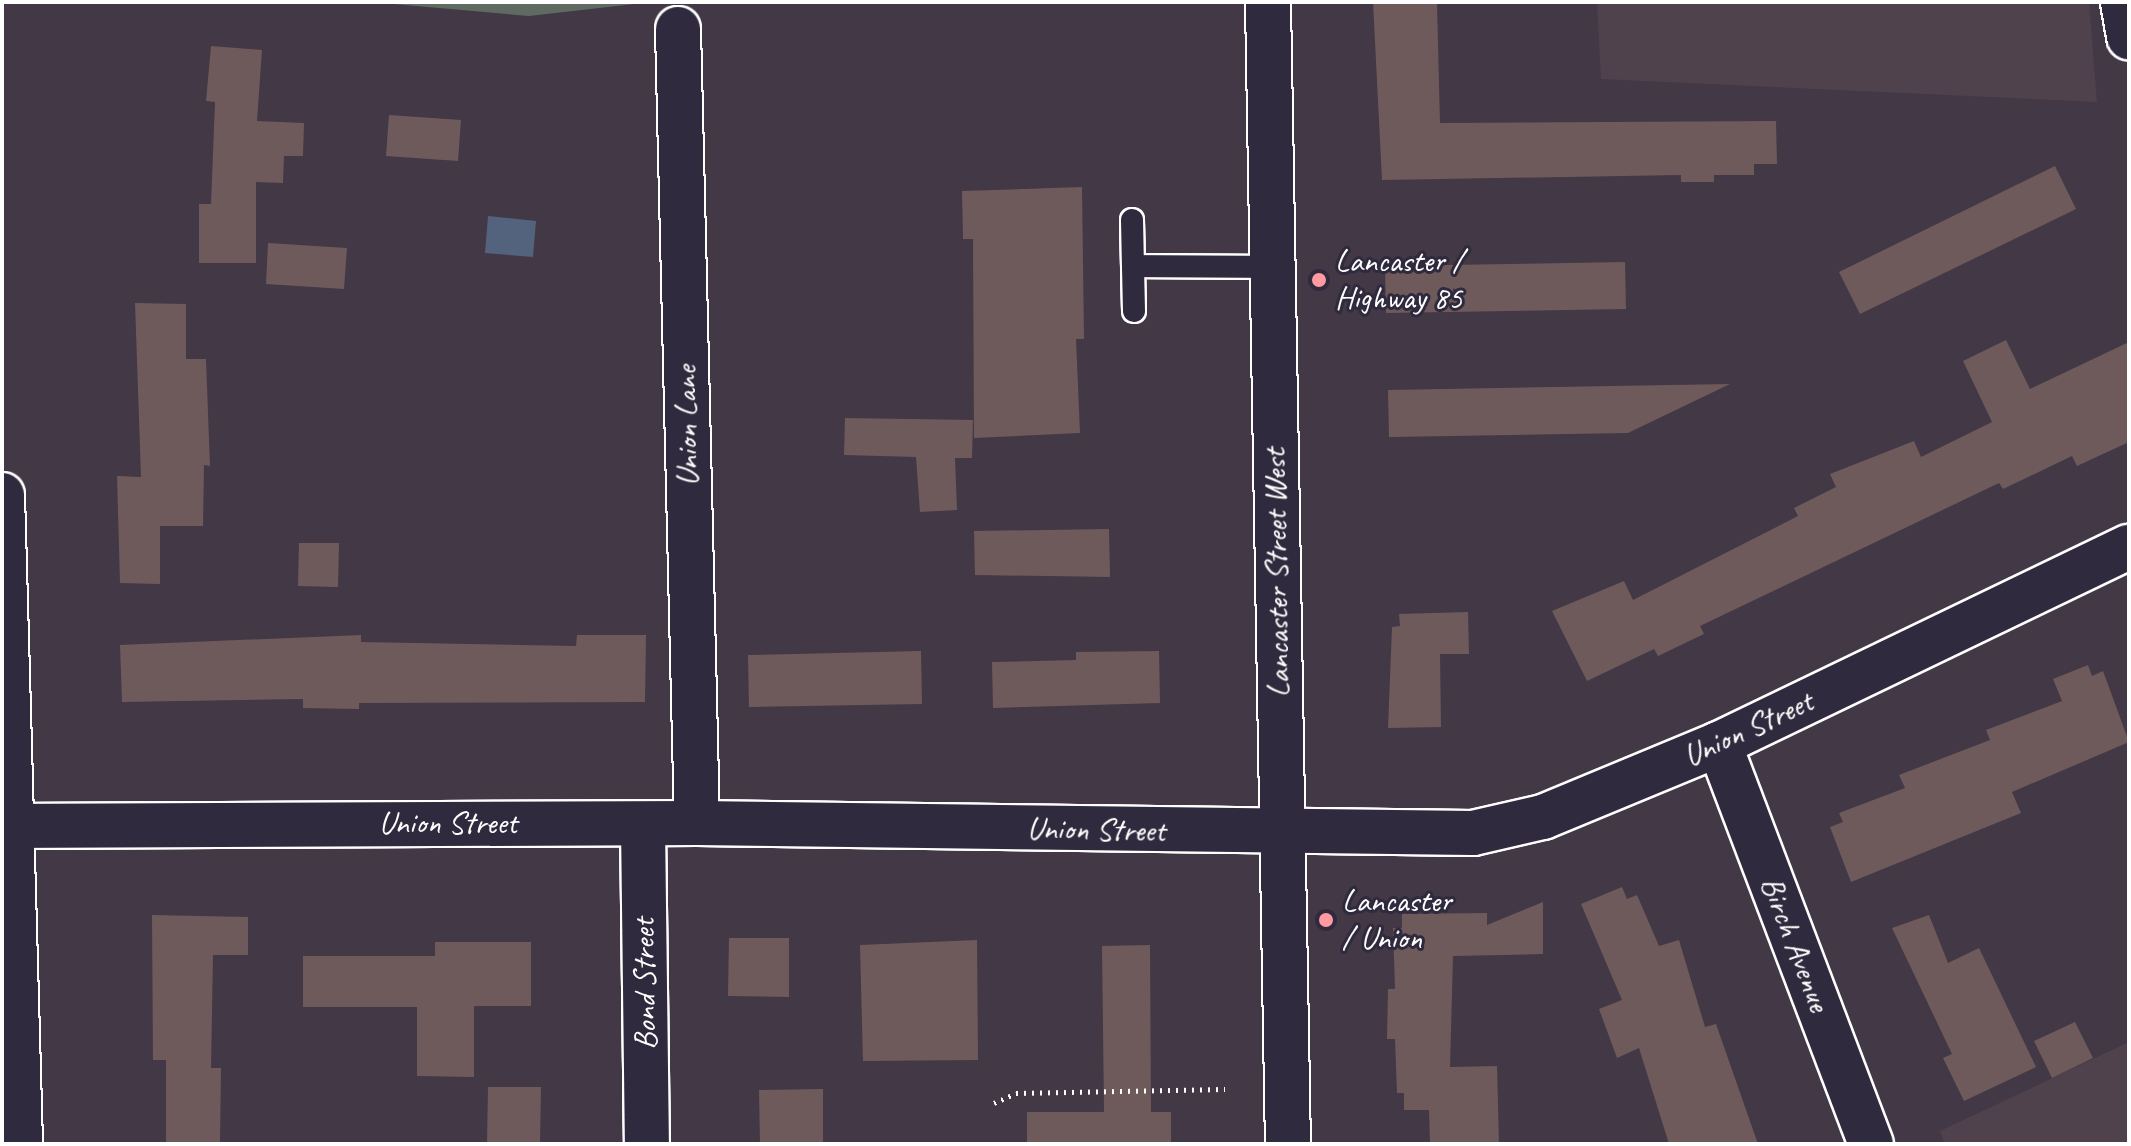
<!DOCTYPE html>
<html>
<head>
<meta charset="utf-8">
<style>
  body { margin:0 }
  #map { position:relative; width:2131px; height:1146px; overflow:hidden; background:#423846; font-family:Caveat,sans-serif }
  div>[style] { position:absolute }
  .built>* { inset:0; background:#4f424c }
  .green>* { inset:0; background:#5f6b60 }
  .water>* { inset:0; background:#53637e }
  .building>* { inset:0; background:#6e5a5b }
  .path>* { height:5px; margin-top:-2.5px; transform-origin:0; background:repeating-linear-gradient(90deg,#fff 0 2px,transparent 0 8px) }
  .roads { filter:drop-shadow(2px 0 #fff) drop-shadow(-2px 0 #fff) drop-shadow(0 2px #fff) drop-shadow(0 -2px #fff) }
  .lane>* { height:22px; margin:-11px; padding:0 11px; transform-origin:11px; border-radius:11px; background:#2f2a3d }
  .street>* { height:44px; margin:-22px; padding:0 22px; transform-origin:22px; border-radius:22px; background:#2f2a3d }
  .secondary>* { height:44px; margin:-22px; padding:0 22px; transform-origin:22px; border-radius:22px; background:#2f2a3d }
  .dots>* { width:22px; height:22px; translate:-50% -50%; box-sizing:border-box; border:4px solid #2f2a3d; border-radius:50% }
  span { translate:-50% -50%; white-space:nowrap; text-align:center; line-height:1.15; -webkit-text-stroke:6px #2f2a3d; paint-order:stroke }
  .poi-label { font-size:32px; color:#fff }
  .left { translate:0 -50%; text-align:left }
  .street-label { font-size:32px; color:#fff }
  .frame { position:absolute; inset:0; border:4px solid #fff; pointer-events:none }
</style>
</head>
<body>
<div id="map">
  <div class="built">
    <div style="clip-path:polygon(1597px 2px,2089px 2px,2097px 102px,1601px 79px)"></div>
    <div style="clip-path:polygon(2129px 1042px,2129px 1144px,1945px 1144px,1940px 1131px)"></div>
  </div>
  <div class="green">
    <div style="clip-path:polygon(371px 2px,652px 2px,529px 16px)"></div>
  </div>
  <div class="water">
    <div style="clip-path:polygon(488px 216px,536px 221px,533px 257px,485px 253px)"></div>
  </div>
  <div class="building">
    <div style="clip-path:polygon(1373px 2px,1437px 2px,1440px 123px,1776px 121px,1777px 164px,1754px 164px,1754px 175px,1714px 175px,1714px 182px,1681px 182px,1681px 175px,1382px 180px)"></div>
    <div style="clip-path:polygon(211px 46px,262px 50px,257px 121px,304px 123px,303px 156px,284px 156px,283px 183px,256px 182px,256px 263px,199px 263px,199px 204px,211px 204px,215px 102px,206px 101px)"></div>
    <div style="clip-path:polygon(389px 115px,461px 120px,458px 161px,386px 156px)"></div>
    <div style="clip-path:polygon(2055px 166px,2076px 209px,1860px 314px,1839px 272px)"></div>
    <div style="clip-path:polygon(1082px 187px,1084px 339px,1076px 339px,1080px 433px,974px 438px,973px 239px,963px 239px,962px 191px)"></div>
    <div style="clip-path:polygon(268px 243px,347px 248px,344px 289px,266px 284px)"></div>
    <div style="clip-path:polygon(1625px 262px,1626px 309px,1386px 313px,1385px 266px)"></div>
    <div style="clip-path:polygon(135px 303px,186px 304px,186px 359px,206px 359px,210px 466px,204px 465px,203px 526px,160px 526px,160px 584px,120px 583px,117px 476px,141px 477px)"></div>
    <div style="clip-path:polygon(2006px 340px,2030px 389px,2129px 342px,2129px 442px,2077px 466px,2072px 456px,2003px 489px,1999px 483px,1700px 626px,1704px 634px,1658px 656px,1654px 649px,1587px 681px,1552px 611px,1624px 581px,1633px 600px,1798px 516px,1794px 508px,1836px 487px,1830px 474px,1914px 441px,1921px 457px,1992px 422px,1963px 361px)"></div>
    <div style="clip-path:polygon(1730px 384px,1628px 433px,1389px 437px,1388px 390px)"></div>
    <div style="clip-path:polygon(845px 418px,973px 420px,972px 458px,955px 458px,957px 510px,920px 512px,916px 457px,844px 455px)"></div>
    <div style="clip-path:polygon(1109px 529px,1110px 577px,975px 575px,974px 531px)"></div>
    <div style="clip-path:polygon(299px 543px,339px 543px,338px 587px,298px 586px)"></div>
    <div style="clip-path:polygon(1468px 612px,1469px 654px,1440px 654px,1441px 727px,1388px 728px,1392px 627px,1400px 626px,1399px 614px)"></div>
    <div style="clip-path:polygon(361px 635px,361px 642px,576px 646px,577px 635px,646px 635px,645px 702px,359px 703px,359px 709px,303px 708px,303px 699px,122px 702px,120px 645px)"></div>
    <div style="clip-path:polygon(921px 651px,922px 704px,749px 707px,748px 655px)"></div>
    <div style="clip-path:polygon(1159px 651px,1160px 703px,993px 708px,992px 662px,1076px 660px,1076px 652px)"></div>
    <div style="clip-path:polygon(2088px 665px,2092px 676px,2103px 671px,2129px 742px,2012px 792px,2021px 813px,1851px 882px,1830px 827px,1843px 822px,1839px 813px,1905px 788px,1899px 775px,1990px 740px,1986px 730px,2062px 701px,2053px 679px)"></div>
    <div style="clip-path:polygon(1622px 887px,1627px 899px,1637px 895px,1659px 946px,1679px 940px,1705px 1027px,1716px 1024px,1758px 1144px,1669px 1144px,1639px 1048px,1617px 1058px,1599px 1009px,1622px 1000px,1581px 904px)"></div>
    <div style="clip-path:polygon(1543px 902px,1543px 954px,1453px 956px,1450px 1067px,1497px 1066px,1499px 1144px,1430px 1144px,1429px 1110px,1404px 1110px,1404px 1093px,1397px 1093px,1395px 1039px,1387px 1039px,1388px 989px,1395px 989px,1393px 928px,1402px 928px,1402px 914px,1487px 913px,1487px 925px)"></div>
    <div style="clip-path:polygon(152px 915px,248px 917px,248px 955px,213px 955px,211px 1068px,221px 1068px,220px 1144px,166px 1144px,166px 1060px,153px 1060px)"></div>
    <div style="clip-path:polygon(1929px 915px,1948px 963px,1979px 948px,2036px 1067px,1964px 1101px,1943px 1058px,1952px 1054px,1892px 928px)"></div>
    <div style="clip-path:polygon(729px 938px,789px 938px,789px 997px,728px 996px)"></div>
    <div style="clip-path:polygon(977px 940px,978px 1060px,863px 1061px,860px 945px)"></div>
    <div style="clip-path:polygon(435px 942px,531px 942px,531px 1006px,474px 1006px,474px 1077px,417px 1076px,417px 1007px,303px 1007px,303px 956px,435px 956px)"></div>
    <div style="clip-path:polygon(1150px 945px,1151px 1112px,1171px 1112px,1171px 1144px,1027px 1144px,1027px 1112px,1104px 1112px,1102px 946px)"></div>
    <div style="clip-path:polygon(2075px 1022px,2093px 1058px,2052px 1078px,2034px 1041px)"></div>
    <div style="clip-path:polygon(488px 1087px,541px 1087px,540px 1144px,487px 1144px)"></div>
    <div style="clip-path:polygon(823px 1089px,823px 1144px,760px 1144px,759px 1090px)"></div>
  </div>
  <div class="path">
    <div style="left:994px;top:1103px;width:24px;rotate:-24deg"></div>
    <div style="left:1016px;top:1093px;width:209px;rotate:-1.1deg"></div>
  </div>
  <div class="roads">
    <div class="lane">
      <div style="left:1132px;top:220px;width:46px;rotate:88.8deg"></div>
      <div style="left:1134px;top:311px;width:45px;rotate:-91.3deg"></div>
      <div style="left:1133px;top:266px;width:140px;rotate:0.4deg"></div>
    </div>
    <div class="street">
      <div style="left:2123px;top:2px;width:36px;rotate:80deg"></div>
      <div style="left:678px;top:29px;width:794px;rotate:88.63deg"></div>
      <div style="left:2px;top:495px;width:649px;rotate:88.41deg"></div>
      <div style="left:1719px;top:744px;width:428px;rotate:69.2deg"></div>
      <div style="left:643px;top:824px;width:320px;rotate:89.3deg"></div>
      <div style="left:2px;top:826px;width:695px;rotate:-0.25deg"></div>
      <div style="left:697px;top:823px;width:776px;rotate:0.74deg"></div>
      <div style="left:1473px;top:833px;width:72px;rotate:-12.9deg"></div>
      <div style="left:1543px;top:817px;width:191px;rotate:-22.5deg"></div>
      <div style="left:1719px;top:744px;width:455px;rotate:-25.7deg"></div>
    </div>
    <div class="secondary">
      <div style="left:1268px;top:2px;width:1142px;rotate:89deg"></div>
    </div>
  </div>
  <div class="dots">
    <div style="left:1319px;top:280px;background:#ff9aa2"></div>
    <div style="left:1326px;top:920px;background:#ff9aa2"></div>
  </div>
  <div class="poi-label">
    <span class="left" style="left:1335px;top:280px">Lancaster /<br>Highway 85</span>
    <span class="left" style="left:1342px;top:920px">Lancaster<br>/ Union</span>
  </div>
  <div class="street-label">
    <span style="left:687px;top:426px;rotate:-91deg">Union Lane</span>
    <span style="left:1277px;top:573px;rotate:-91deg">Lancaster Street West</span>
    <span style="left:1748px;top:729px;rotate:-25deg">Union Street</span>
    <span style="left:448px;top:823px">Union Street</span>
    <span style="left:1096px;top:830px;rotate:1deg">Union Street</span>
    <span style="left:1795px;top:944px;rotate:69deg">Birch Avenue</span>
    <span style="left:645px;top:984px;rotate:-91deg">Bond Street</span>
  </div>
  <div class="frame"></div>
</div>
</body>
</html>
